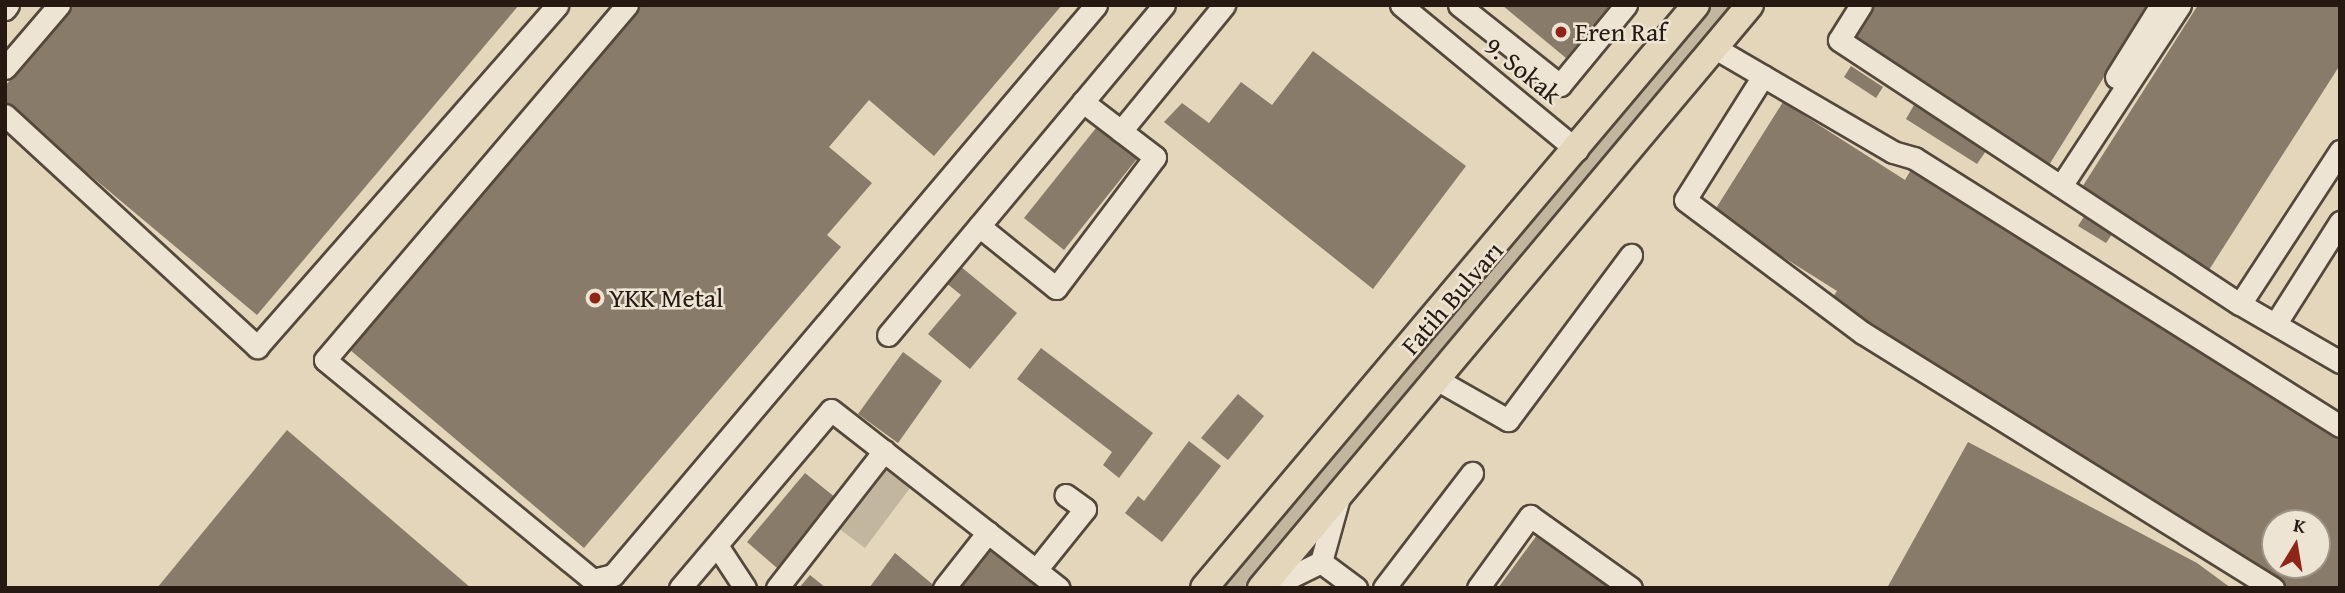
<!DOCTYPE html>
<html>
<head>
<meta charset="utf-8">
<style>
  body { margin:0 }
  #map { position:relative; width:2345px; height:593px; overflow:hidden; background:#e3d6bb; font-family:"Gentium Book Plus",serif }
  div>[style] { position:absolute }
  .green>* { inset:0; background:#c3b69e }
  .building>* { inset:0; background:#887b6a }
  .roads { filter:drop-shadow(2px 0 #54483c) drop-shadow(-2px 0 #54483c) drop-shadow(0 2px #54483c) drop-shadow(0 -2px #54483c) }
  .minor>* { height:21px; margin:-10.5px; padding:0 10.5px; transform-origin:10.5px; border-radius:10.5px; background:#ede4d3 }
  .major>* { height:26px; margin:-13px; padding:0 13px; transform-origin:13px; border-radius:13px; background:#e3d6bb }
  .dots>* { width:19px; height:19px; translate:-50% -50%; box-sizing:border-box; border:4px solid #ede4d3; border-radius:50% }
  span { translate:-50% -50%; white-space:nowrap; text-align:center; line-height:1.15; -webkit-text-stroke:5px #ede4d3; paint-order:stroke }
  .poi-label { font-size:26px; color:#251912 }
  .left { translate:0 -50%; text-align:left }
  .street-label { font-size:26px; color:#251912 }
  .frame { position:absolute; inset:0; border:7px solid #251912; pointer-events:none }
  .north { position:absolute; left:2261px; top:509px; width:70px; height:70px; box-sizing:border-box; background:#ede4d3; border:2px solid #9d9386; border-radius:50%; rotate:11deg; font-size:19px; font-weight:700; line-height:28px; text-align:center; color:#251912 }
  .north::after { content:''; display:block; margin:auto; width:24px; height:32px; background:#8f2418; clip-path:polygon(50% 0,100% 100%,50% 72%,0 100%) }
</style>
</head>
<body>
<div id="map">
  <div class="green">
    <div style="clip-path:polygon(1708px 5px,1740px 5px,1251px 588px,1215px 588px)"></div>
    <div style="clip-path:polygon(879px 465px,910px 488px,865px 548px,834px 525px)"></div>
  </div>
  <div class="building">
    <div style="clip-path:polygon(74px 5px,519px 5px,257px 315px,5px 104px,5px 86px)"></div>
    <div style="clip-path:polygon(642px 5px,1062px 5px,934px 156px,869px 100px,829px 147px,872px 183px,827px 235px,841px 247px,584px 548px,349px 349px)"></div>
    <div style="clip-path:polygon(1502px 5px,1610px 5px,1566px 58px)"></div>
    <div style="clip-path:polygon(1874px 5px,2149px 5px,2049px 165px,1851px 41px)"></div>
    <div style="clip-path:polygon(2198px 5px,2340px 5px,2340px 65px,2207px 273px,2079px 192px)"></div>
    <div style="clip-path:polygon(1313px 51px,1466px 166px,1373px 289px,1164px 122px,1182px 103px,1209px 123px,1241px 82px,1272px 105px)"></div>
    <div style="clip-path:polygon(1851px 66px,1883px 87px,1876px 98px,1844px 77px)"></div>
    <div style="clip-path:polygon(evenodd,1783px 102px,1905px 180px,1912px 168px,2340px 438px,2340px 588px,2287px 588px,1831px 300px,1837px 291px,1713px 213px,1783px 102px,2275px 523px,2317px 523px,2317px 565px,2275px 565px,2275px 523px)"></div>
    <div style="clip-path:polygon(1914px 105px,1986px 151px,1977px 164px,1906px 119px)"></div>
    <div style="clip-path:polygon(1100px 123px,1140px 155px,1064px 250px,1024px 218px)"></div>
    <div style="clip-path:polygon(2087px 212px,2115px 230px,2106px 243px,2078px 226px)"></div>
    <div style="clip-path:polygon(954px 261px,1017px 313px,970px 369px,928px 334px,961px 295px,940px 278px)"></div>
    <div style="clip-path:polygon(1041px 348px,1153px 433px,1119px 478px,1103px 465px,1112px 452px,1017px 379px)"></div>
    <div style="clip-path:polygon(903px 352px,942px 381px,898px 443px,858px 414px)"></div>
    <div style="clip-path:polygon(1238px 394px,1264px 416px,1228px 460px,1201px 438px)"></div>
    <div style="clip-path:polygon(287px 430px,471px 588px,157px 588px)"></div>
    <div style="clip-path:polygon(1189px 441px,1221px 466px,1162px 542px,1125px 513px,1138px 496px,1144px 501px)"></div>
    <div style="clip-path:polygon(1968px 442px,2197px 563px,2231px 588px,1887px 588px)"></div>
    <div style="clip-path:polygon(805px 473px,836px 498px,777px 568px,747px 542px)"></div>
    <div style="clip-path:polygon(1540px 531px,1618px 588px,1498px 588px)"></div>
    <div style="clip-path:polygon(989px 550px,1038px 588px,959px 588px)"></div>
    <div style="clip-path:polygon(895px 553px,937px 588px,869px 588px)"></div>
    <div style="clip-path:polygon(810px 575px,826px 588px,799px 588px)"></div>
  </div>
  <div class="roads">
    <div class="minor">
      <div style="left:627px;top:5px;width:466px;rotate:130.4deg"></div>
      <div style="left:325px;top:360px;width:347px;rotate:39.4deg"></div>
      <div style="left:593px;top:580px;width:21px;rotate:-14deg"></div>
      <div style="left:613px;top:575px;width:747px;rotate:-49.72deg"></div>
      <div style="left:1401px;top:5px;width:228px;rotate:39.5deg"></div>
      <div style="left:1459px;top:5px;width:129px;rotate:38.4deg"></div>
      <div style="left:1560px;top:85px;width:104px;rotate:-50.5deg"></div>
      <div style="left:1861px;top:5px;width:41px;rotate:122.2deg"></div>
      <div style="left:1839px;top:40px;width:480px;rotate:33.4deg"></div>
      <div style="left:2240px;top:304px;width:183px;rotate:-56.8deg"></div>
      <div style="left:5px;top:9px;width:5px;rotate:-53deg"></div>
      <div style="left:1715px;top:48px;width:206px;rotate:30.3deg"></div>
      <div style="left:1893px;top:152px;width:22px;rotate:16deg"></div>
      <div style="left:1914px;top:158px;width:503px;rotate:32.17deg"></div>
      <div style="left:5px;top:68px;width:83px;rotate:-49.4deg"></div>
      <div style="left:1763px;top:76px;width:146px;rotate:122.2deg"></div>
      <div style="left:1685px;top:200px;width:222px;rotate:36.8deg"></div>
      <div style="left:1863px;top:333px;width:483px;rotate:31.9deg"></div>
      <div style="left:2116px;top:77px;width:85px;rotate:-58deg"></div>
      <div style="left:5px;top:115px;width:343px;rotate:42.6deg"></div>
      <div style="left:257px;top:347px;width:455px;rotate:-48.7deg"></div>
      <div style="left:1121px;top:131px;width:163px;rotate:-50.7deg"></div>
      <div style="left:2061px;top:186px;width:217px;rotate:-56.7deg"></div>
      <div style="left:979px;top:226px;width:99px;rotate:38.8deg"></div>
      <div style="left:1056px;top:288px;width:164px;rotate:-52.9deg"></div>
      <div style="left:1155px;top:157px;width:91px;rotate:-142.6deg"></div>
      <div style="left:2240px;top:304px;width:116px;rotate:30.1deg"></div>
      <div style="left:2276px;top:323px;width:120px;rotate:-57.6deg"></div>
      <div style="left:888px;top:335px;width:430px;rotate:-50.1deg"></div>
      <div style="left:1436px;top:379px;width:83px;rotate:29.7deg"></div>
      <div style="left:1508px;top:420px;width:206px;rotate:-53.3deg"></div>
      <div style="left:718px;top:547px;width:49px;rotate:56.6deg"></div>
      <div style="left:1321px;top:562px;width:44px;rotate:36.6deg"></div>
      <div style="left:1036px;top:570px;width:78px;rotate:-51.2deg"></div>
      <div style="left:1085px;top:509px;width:24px;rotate:-144deg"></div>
      <div style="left:680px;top:588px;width:233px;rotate:-49.7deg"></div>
      <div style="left:831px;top:410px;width:289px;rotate:38deg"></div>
      <div style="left:777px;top:588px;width:174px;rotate:-52deg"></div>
      <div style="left:944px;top:588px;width:71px;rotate:-51.8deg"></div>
      <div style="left:1268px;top:588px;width:59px;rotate:-26.1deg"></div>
      <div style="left:1321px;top:562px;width:67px;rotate:-74.5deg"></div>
      <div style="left:1384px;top:588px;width:145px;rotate:-52.6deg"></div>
      <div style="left:1478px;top:588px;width:89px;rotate:-54.2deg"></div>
      <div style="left:1530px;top:516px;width:124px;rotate:35.5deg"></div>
    </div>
    <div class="major">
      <div style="left:1204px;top:588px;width:763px;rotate:-49.84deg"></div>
      <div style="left:1261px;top:588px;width:761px;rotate:-50.01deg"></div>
    </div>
  </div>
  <div class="dots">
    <div style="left:1561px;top:32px;background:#8f2418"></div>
    <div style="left:595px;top:298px;background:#8f2418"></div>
  </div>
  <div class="poi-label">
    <span class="left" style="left:1575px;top:32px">Eren Raf</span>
    <span class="left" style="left:609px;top:298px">YKK Metal</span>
  </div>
  <div class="street-label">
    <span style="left:1523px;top:70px;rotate:39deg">9. Sokak</span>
    <span style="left:1452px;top:298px;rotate:-49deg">Fatih Bulvarı</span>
  </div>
  <div class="frame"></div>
  <div class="north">K</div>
</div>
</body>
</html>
